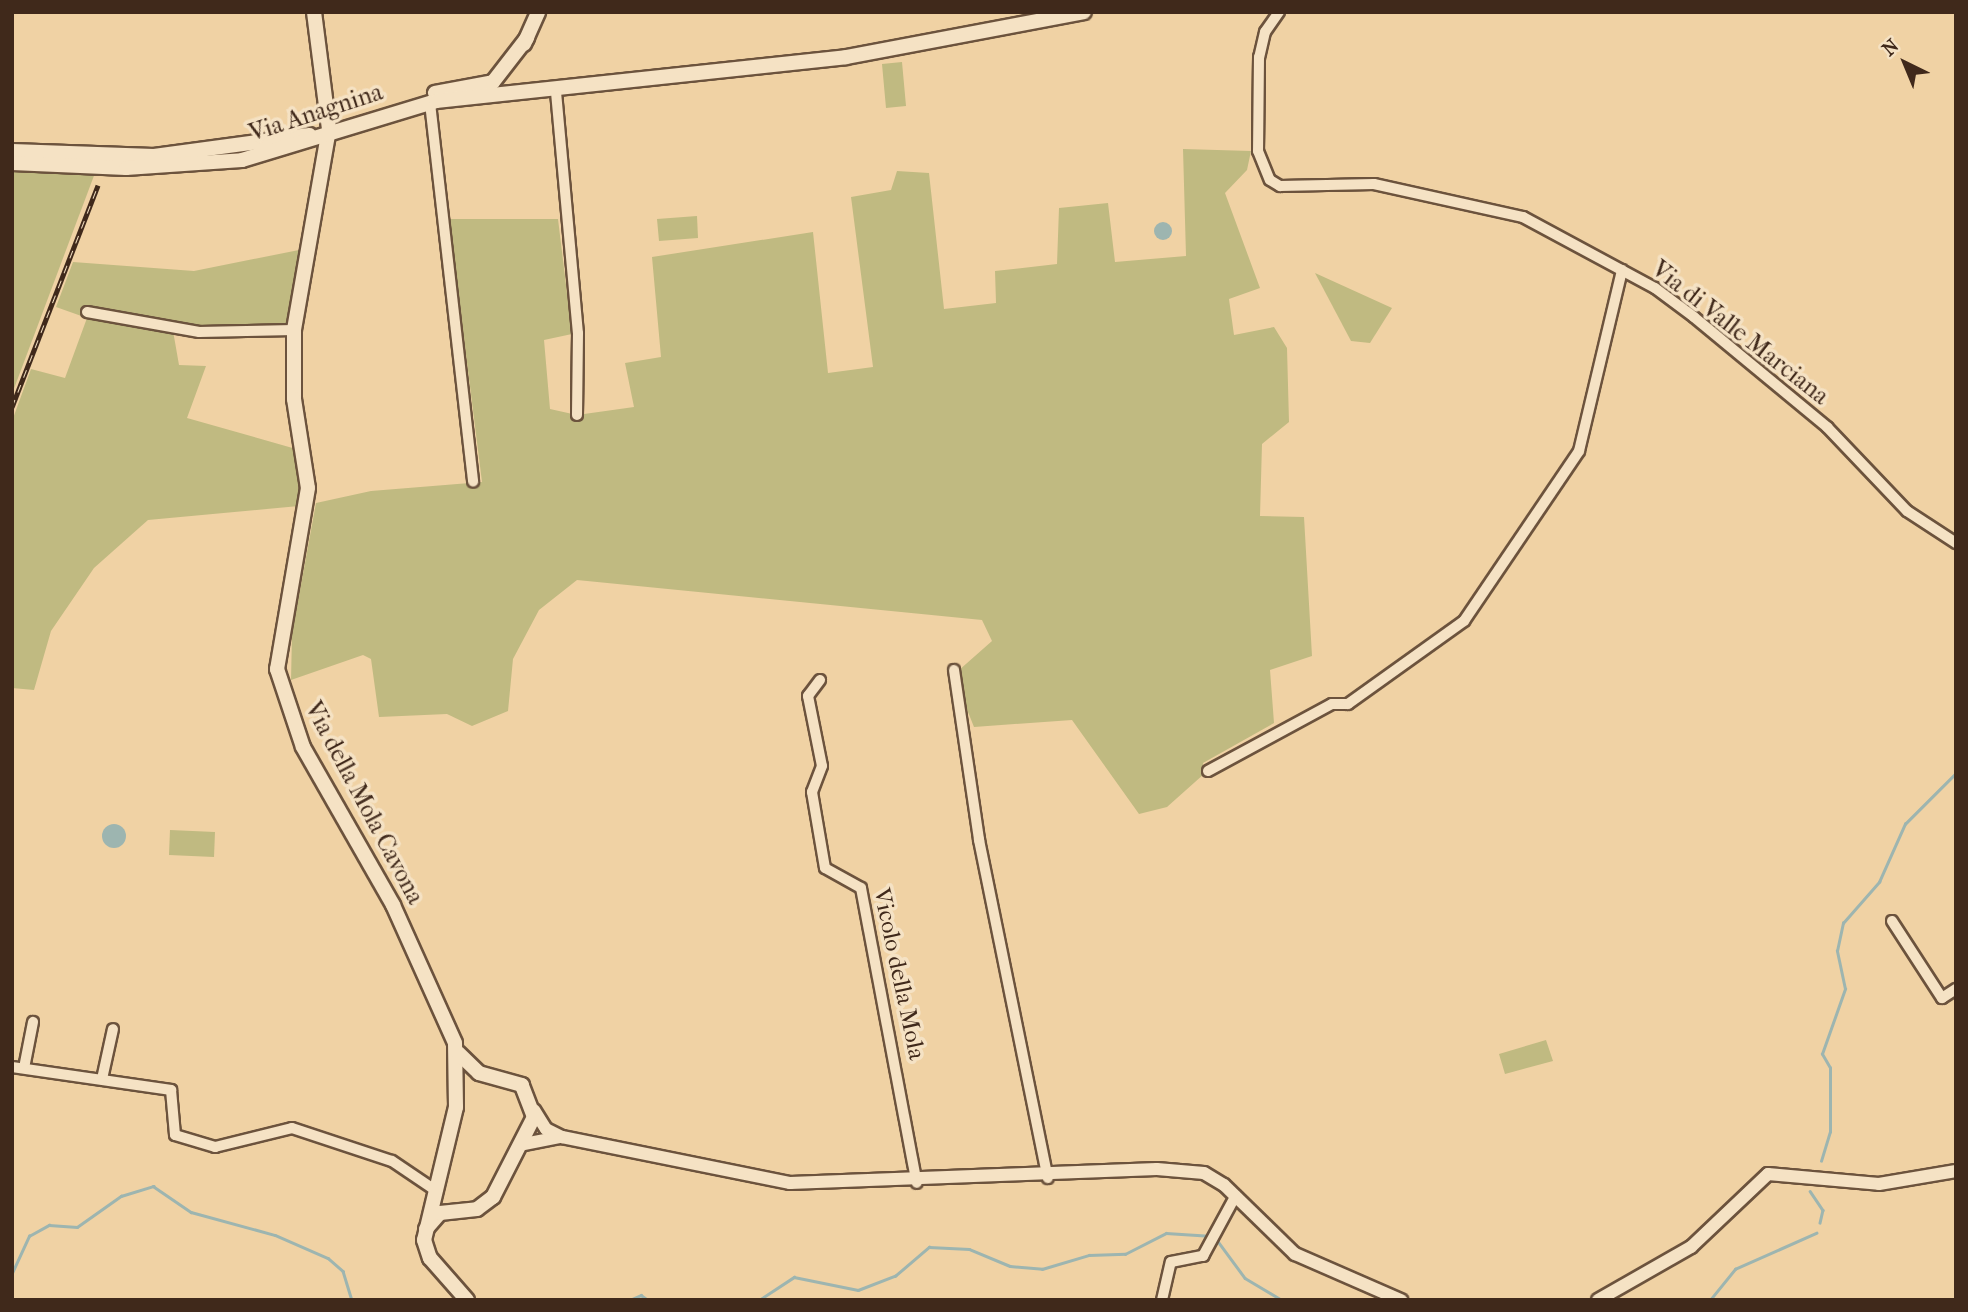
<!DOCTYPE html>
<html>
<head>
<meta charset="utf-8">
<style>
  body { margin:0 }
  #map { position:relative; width:1968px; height:1312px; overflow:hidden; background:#f0d2a4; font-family:"IM FELL French Canon",serif }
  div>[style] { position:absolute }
  .green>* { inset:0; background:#c0ba81 }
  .water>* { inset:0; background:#9db5b0 }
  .round { border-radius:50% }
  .stream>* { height:2.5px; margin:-1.25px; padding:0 1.25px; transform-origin:1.25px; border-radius:1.25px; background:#9db5b0 }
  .roads { filter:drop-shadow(2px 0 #6c533d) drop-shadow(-2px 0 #6c533d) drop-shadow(0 2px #6c533d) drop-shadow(0 -2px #6c533d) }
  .minor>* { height:10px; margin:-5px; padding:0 5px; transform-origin:5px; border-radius:5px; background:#f5e2c4 }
  .tertiary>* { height:12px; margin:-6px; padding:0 6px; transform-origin:6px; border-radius:6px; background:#f5e2c4 }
  .secondary>* { height:14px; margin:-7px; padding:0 7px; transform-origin:7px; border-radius:7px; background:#f5e2c4 }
  .rail>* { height:5px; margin-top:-2.5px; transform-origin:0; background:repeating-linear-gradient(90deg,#f5e2c4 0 8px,#40291b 0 16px); box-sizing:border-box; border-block:2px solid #40291b }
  span { translate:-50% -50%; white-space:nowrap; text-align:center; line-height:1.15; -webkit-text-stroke:7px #f5e2c4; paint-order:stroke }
  .street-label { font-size:24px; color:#40291b }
  .frame { position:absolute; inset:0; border:14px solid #40291b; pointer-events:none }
  .north { position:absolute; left:1870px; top:28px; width:70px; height:70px; -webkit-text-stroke:5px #f5e2c4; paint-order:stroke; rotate:317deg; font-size:19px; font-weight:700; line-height:28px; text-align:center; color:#40291b }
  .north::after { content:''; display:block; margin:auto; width:24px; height:32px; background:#40291b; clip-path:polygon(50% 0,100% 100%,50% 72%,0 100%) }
</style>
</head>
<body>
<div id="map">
  <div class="green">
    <div style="clip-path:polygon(902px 62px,906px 106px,886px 108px,882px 64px)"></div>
    <div style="clip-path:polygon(1183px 149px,1251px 151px,1247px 170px,1225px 193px,1260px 288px,1229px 299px,1234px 335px,1274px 327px,1287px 348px,1289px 422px,1262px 444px,1260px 516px,1304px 517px,1312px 656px,1270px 670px,1274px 723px,1203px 763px,1204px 774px,1167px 807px,1139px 814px,1072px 720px,974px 727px,958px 687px,958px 671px,992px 641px,982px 620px,577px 580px,539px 610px,513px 659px,508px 711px,472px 726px,447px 714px,379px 717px,371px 659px,363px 655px,291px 680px,292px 634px,316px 503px,371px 491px,482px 482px,449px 219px,558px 219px,572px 334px,544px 340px,550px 409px,577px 415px,634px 407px,625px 363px,661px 357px,652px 257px,813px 232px,828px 373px,873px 367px,851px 197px,891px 190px,897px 171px,929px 173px,944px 309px,996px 303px,995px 271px,1057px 264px,1059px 208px,1108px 203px,1115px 262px,1186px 256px)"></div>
    <div style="clip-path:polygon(12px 168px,95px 173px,12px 394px)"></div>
    <div style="clip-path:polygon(697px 216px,698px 238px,659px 241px,657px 219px)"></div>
    <div style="clip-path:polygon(299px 250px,290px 325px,172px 325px,179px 365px,206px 366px,187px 418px,296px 449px,303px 480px,299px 506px,148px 520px,94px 568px,51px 631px,34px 690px,12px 688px,12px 421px,31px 369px,65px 378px,87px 318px,56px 307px,73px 262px,194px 271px)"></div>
    <div style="clip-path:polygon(1315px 273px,1392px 308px,1370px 343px,1351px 341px)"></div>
    <div style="clip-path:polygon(170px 830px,215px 832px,214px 857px,169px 855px)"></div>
    <div style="clip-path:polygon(1546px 1040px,1553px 1061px,1505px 1074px,1499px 1054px)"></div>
  </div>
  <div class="water">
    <div class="round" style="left:1154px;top:222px;width:18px;height:18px"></div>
    <div class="round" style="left:102px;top:824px;width:24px;height:24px"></div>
  </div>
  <div class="stream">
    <div style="left:1821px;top:1161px;width:30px;rotate:-73deg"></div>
    <div style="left:1830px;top:1132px;width:64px;rotate:-90deg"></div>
    <div style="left:1830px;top:1068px;width:16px;rotate:-120deg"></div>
    <div style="left:1822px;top:1054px;width:69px;rotate:-70.5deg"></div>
    <div style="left:1845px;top:989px;width:39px;rotate:-102deg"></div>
    <div style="left:1837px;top:951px;width:29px;rotate:-78deg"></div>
    <div style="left:1843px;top:923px;width:55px;rotate:-48.7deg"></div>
    <div style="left:1879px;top:882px;width:64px;rotate:-65.9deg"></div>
    <div style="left:1905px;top:824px;width:72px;rotate:-45deg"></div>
    <div style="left:1810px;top:1191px;width:23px;rotate:56deg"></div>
    <div style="left:1823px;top:1210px;width:13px;rotate:103deg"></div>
    <div style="left:1217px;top:1240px;width:47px;rotate:53.6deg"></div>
    <div style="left:1245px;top:1278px;width:43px;rotate:30.7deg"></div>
    <div style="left:12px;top:1273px;width:41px;rotate:-65.3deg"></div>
    <div style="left:29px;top:1236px;width:23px;rotate:-29deg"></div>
    <div style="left:49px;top:1225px;width:28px;rotate:4deg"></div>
    <div style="left:77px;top:1227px;width:54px;rotate:-35.2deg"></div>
    <div style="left:121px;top:1196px;width:34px;rotate:-17deg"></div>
    <div style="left:153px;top:1186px;width:46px;rotate:34.4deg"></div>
    <div style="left:191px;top:1212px;width:87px;rotate:15.3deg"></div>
    <div style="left:275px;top:1235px;width:58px;rotate:23.5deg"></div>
    <div style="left:328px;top:1258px;width:20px;rotate:41deg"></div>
    <div style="left:343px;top:1271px;width:30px;rotate:73deg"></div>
    <div style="left:630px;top:1300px;width:12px;rotate:-24deg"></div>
    <div style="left:641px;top:1295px;width:9px;rotate:36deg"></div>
    <div style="left:759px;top:1300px;width:42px;rotate:-33.3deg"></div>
    <div style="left:794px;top:1277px;width:65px;rotate:11.5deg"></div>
    <div style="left:858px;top:1290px;width:40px;rotate:-21deg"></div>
    <div style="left:895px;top:1276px;width:45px;rotate:-40.5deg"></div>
    <div style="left:929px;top:1247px;width:40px;rotate:2.9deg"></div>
    <div style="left:969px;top:1249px;width:44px;rotate:22.5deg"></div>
    <div style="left:1010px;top:1266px;width:32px;rotate:5deg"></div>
    <div style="left:1042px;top:1269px;width:49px;rotate:-16.6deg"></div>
    <div style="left:1089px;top:1255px;width:36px;rotate:-2deg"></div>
    <div style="left:1125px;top:1254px;width:46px;rotate:-27.1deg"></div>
    <div style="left:1166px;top:1233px;width:46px;rotate:3.7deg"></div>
    <div style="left:1710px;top:1300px;width:40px;rotate:-51deg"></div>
    <div style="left:1735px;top:1269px;width:89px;rotate:-24deg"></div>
  </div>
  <div class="roads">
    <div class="minor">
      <div style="left:1279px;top:12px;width:24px;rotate:125deg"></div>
      <div style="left:1265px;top:32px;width:26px;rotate:103deg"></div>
      <div style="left:1259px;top:57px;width:94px;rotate:90.6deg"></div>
      <div style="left:1258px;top:151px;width:31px;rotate:68deg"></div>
      <div style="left:1270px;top:180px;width:12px;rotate:31deg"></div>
      <div style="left:1280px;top:186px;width:94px;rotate:-1.2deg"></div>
      <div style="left:1374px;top:184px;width:153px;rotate:12.5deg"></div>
      <div style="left:1523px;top:217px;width:150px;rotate:28.3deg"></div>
      <div style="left:1655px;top:288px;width:49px;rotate:36.6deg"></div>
      <div style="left:1694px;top:317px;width:173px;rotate:39.6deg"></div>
      <div style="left:1827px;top:427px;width:116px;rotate:46.4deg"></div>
      <div style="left:1907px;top:511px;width:59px;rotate:33.1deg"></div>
      <div style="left:556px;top:92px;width:242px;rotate:84.8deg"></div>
      <div style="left:578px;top:333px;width:82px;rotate:90.7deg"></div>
      <div style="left:430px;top:103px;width:381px;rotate:83.5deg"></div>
      <div style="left:87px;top:312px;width:114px;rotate:10.1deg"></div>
      <div style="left:199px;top:332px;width:95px;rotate:-1.2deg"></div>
      <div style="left:954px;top:670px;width:172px;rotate:81.6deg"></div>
      <div style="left:979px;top:840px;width:345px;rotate:78.5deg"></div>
      <div style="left:820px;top:680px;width:20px;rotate:127deg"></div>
      <div style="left:808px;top:696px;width:71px;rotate:78.7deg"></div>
      <div style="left:822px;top:766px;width:28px;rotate:111deg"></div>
      <div style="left:812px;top:792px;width:77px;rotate:80.3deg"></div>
      <div style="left:825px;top:868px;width:41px;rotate:29.1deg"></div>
      <div style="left:861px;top:888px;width:300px;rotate:79.3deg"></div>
      <div style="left:1208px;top:771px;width:141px;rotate:-28.4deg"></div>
      <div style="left:1332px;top:704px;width:16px"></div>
      <div style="left:1348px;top:704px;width:143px;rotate:-35.6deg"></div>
      <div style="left:1464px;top:621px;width:205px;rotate:-55.9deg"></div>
      <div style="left:1579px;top:451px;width:186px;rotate:-76.6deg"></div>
      <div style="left:1892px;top:921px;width:92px;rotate:57deg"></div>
      <div style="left:1942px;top:998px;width:17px;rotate:-33deg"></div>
      <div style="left:12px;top:1067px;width:161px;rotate:8.2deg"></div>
      <div style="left:171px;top:1090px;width:45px;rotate:84.9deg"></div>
      <div style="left:175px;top:1135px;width:42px;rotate:16.7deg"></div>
      <div style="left:215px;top:1147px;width:79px;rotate:-13.9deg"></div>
      <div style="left:292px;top:1128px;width:105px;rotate:18.3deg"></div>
      <div style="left:392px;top:1161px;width:52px;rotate:34deg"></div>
      <div style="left:24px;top:1068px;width:47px;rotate:-78.9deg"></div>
      <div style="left:102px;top:1079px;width:51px;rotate:-77.6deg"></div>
      <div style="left:1162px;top:1300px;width:39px;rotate:-77deg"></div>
      <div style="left:1171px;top:1262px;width:33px;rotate:-11deg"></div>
      <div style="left:1203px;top:1256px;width:69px;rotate:-61.6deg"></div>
    </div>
    <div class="tertiary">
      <div style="left:534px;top:1110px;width:22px;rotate:58deg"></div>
      <div style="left:546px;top:1129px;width:18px;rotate:27deg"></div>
      <div style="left:562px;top:1137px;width:233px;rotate:11.4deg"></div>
      <div style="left:790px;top:1183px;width:367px;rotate:-2.2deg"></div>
      <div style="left:1157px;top:1169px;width:47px;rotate:4.9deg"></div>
      <div style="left:1204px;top:1173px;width:23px;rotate:31deg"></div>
      <div style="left:1224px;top:1185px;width:99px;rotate:44.2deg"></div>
      <div style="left:1295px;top:1254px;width:116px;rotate:23.5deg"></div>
      <div style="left:524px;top:1144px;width:36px;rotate:-11deg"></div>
      <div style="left:1598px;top:1300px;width:107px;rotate:-29.7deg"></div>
      <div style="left:1691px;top:1247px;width:106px;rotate:-43.5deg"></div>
      <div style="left:1768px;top:1174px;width:111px;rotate:5.1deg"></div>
      <div style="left:1879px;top:1184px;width:78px;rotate:-9.6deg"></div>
    </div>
    <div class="secondary">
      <div style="left:314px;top:12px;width:118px;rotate:82.7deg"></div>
      <div style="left:329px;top:129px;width:204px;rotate:99.9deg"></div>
      <div style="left:294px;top:330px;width:69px;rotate:90deg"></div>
      <div style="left:294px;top:399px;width:90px;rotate:81.1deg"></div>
      <div style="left:308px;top:488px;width:184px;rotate:99.7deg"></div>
      <div style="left:277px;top:669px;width:82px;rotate:71.6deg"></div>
      <div style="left:303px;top:747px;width:182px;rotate:60.3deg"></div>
      <div style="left:393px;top:905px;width:151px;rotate:65.8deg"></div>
      <div style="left:455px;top:1043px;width:64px;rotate:89.1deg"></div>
      <div style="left:456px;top:1107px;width:137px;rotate:103.5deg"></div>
      <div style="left:424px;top:1240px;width:19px;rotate:72deg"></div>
      <div style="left:430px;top:1258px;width:56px;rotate:48.6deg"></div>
      <div style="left:524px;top:44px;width:35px;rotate:-66deg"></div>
      <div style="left:435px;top:93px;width:59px;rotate:-10.7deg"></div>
      <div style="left:493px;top:82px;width:56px;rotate:-52.3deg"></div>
      <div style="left:12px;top:151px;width:142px;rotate:2deg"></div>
      <div style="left:154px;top:156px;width:157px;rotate:-7.7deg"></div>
      <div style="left:12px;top:163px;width:114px;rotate:2.5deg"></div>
      <div style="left:126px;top:168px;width:116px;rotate:-3.9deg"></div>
      <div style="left:242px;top:160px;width:203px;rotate:-16.9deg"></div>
      <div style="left:436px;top:101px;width:412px;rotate:-6.1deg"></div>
      <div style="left:846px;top:57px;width:242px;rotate:-10.7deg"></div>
      <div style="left:426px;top:1229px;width:21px;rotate:-49deg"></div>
      <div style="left:440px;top:1213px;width:37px;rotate:-6deg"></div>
      <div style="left:477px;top:1209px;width:20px;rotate:-37deg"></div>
      <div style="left:493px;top:1197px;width:90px;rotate:-62.9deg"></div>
      <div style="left:534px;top:1117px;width:34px;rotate:-111deg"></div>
      <div style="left:522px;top:1085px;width:45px;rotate:-164.4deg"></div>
      <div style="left:479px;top:1073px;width:29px;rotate:-136deg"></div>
    </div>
  </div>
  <div class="rail">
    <div style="left:12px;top:407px;width:238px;rotate:-68.8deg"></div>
  </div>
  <div class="street-label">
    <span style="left:316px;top:113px;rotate:-18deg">Via Anagnina</span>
    <span style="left:1740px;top:333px;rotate:38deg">Via di Valle Marciana</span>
    <span style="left:364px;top:803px;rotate:62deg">Via della Mola Cavona</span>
    <span style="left:899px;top:974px;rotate:78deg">Vicolo della Mola</span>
  </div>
  <div class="frame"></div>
  <div class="north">N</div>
</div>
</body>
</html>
